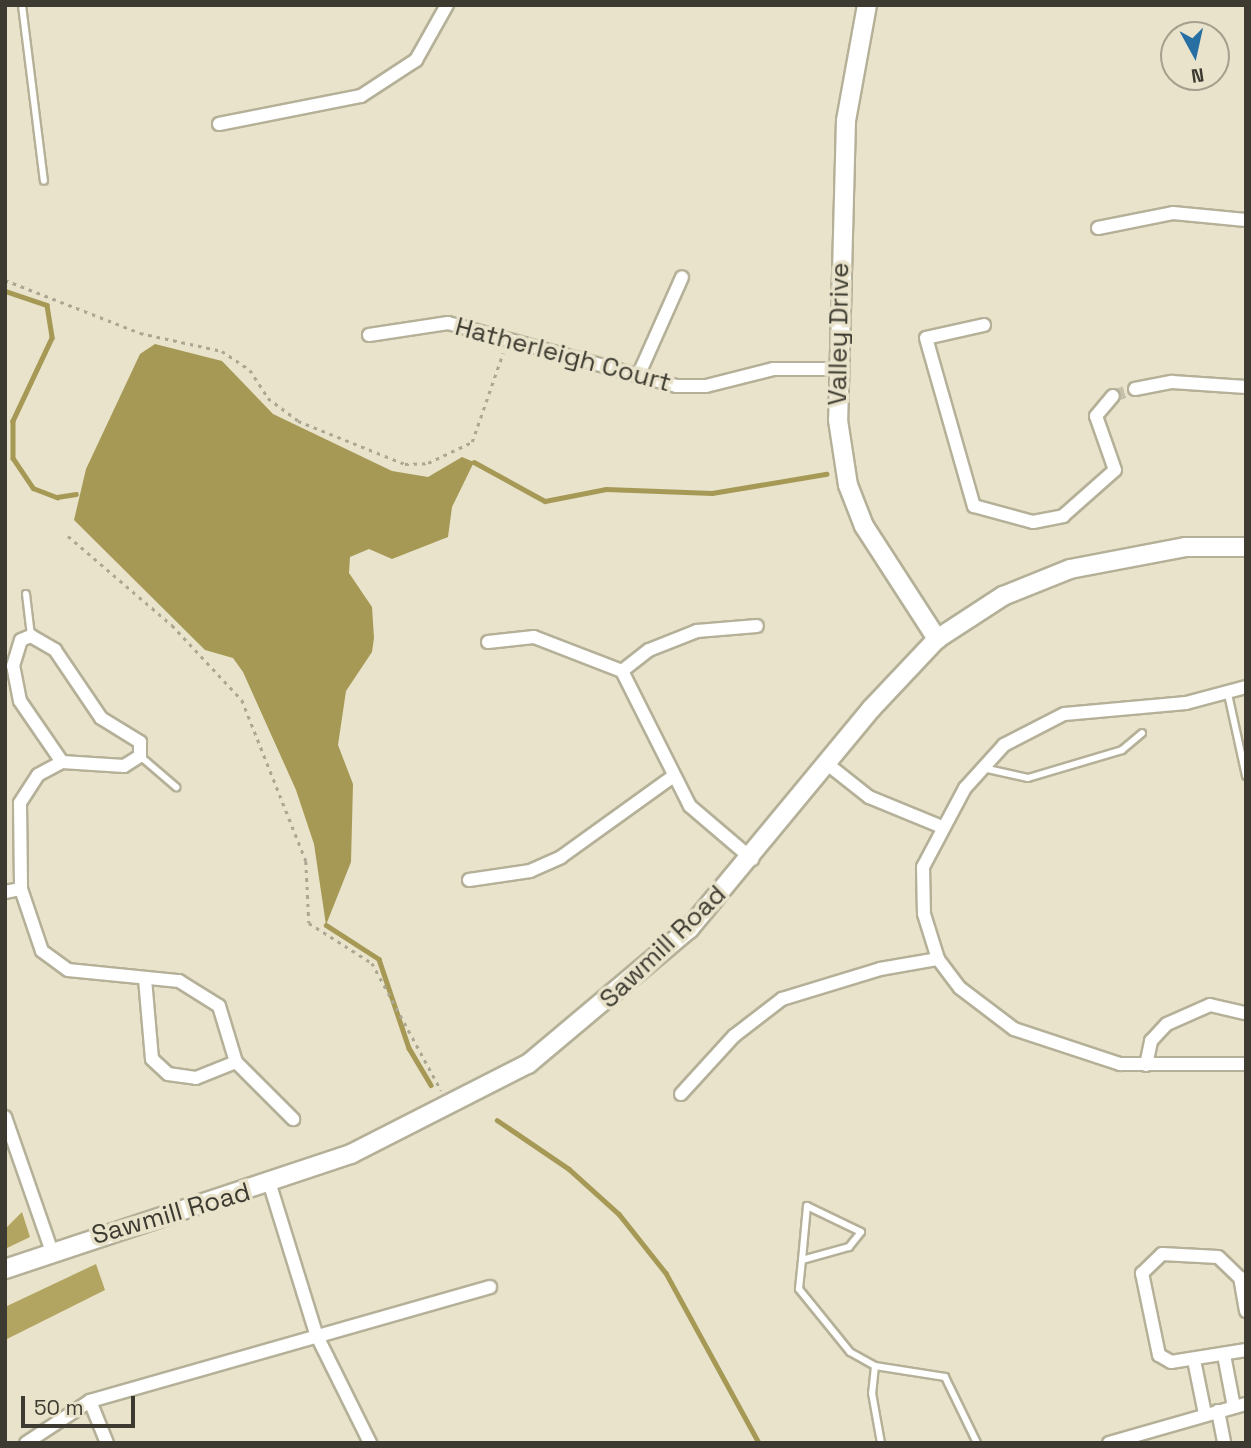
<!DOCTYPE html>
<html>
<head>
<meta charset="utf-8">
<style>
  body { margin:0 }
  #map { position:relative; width:1251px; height:1448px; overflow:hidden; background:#e8e3ca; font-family:"Space Grotesk",sans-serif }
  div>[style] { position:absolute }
  .forest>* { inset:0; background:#b2a561 }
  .water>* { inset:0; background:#a69956 }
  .stream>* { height:4.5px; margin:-2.25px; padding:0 2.25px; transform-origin:2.25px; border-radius:2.25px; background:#a69956 }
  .street-tunnel>* { height:12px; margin-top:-6px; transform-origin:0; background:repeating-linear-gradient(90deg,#c6c1ab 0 12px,transparent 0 18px) }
  .path>* { height:2.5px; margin-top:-1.25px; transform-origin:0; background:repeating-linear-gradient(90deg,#aba793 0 3.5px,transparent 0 8.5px) }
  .roads { filter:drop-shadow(2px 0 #b5b098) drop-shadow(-2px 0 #b5b098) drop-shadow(0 2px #b5b098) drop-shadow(0 -2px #b5b098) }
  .lane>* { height:6px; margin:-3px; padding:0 3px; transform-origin:3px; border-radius:3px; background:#fff }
  .street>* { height:12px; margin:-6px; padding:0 6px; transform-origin:6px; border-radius:6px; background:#fff }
  .secondary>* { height:18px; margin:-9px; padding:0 9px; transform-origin:9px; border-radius:9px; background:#fff }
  span { translate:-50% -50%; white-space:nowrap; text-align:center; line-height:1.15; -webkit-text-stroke:7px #e8e3ca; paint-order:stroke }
  .street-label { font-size:26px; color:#3d3b31 }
  .frame { position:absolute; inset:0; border:7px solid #3d3b31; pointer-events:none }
  .north { position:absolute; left:1160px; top:21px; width:70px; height:70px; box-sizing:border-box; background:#e8e3ca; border:2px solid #a4a08d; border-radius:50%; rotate:172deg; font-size:19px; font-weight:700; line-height:28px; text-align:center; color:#3d3b31 }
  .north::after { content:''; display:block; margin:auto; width:24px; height:32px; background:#276fa3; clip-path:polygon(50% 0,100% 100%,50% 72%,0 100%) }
  .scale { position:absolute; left:21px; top:1396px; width:114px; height:32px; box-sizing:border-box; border:4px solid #3d3b31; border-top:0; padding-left:9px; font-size:21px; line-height:24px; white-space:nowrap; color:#3d3b31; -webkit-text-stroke:5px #e8e3ca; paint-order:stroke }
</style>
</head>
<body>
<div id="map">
  <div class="forest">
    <div style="clip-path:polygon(22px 1212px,30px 1237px,5px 1249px,5px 1229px)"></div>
    <div style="clip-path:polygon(96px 1264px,105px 1290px,5px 1340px,5px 1307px)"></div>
  </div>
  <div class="water">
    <div style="clip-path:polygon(155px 344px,222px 361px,273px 414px,392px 471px,428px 477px,462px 457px,474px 462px,452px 507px,448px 537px,392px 559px,369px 549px,350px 557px,349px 573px,372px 607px,374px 638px,372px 652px,346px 691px,338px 745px,353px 784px,351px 862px,326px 925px,314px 844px,296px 790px,243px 672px,233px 658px,205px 650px,74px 520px,86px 469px,140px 354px)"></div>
  </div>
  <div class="stream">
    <div style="left:5px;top:291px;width:44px;rotate:18.4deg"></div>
    <div style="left:47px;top:305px;width:33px;rotate:81deg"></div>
    <div style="left:52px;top:338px;width:92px;rotate:115.2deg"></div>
    <div style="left:13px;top:421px;width:37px;rotate:90deg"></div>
    <div style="left:13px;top:458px;width:36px;rotate:56deg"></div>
    <div style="left:33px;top:488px;width:26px;rotate:21deg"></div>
    <div style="left:57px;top:497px;width:19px;rotate:-9deg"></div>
    <div style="left:474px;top:462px;width:81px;rotate:28.8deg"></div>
    <div style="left:545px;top:501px;width:62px;rotate:-11.1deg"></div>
    <div style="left:606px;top:489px;width:106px;rotate:2.2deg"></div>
    <div style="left:712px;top:493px;width:116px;rotate:-9.5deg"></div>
    <div style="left:326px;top:925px;width:63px;rotate:32.7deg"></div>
    <div style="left:379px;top:959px;width:94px;rotate:71.4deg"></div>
    <div style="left:409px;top:1048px;width:43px;rotate:59.3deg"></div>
    <div style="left:497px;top:1120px;width:87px;rotate:34.2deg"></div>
    <div style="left:569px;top:1169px;width:67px;rotate:42deg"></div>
    <div style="left:619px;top:1214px;width:75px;rotate:51.5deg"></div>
    <div style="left:666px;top:1273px;width:194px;rotate:61.3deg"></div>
  </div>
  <div class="street-tunnel">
    <div style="left:1113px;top:396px;width:23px;rotate:-18deg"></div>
  </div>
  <div class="path">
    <div style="left:5px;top:280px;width:145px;rotate:21.4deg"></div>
    <div style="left:140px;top:333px;width:84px;rotate:12.4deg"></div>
    <div style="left:222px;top:351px;width:34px;rotate:34deg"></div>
    <div style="left:250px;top:370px;width:33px;rotate:57deg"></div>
    <div style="left:268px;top:398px;width:38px;rotate:37deg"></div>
    <div style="left:298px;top:421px;width:115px;rotate:21.9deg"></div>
    <div style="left:405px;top:464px;width:23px;rotate:-2deg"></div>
    <div style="left:428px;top:463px;width:49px;rotate:-25.5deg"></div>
    <div style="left:472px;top:442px;width:94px;rotate:-70.8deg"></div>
    <div style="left:68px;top:536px;width:137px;rotate:40.6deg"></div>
    <div style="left:172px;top:625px;width:103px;rotate:47deg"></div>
    <div style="left:242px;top:700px;width:173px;rotate:68.3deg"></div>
    <div style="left:306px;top:861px;width:62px;rotate:87.2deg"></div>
    <div style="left:309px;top:923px;width:75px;rotate:32.4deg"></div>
    <div style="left:372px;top:963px;width:145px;rotate:61.5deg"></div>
  </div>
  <div class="roads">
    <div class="lane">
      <div style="left:22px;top:5px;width:177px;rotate:82.9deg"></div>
      <div style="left:26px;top:594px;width:42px;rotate:83.2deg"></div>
      <div style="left:1228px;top:694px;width:84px;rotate:77.6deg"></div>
      <div style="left:140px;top:756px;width:48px;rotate:40.7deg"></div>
      <div style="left:983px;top:768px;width:46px;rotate:12.5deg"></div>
      <div style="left:1028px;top:778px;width:98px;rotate:-16.6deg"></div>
      <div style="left:1122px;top:750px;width:26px;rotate:-40deg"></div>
      <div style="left:802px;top:1260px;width:49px;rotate:-15.5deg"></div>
      <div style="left:849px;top:1247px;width:19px;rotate:-51deg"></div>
      <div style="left:861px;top:1232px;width:60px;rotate:-154.3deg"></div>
      <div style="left:807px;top:1206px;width:54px;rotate:95.3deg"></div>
      <div style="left:802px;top:1260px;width:29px;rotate:96deg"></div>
      <div style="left:799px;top:1289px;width:81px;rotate:51deg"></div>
      <div style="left:850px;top:1352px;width:29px;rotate:29deg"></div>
      <div style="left:875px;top:1366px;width:27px;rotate:96deg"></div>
      <div style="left:872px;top:1393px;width:51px;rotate:79.8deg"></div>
      <div style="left:875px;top:1366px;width:71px;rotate:8.9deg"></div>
      <div style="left:945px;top:1377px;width:73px;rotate:64.1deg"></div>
    </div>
    <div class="street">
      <div style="left:219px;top:124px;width:145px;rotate:-11.2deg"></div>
      <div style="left:361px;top:96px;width:66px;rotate:-33.2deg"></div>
      <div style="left:416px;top:60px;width:63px;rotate:-60.6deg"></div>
      <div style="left:1098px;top:228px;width:76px;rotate:-11.3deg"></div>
      <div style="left:1173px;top:213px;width:73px;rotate:5.5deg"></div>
      <div style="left:984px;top:325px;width:59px;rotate:167.4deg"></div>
      <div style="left:926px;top:338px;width:175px;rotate:74.1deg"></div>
      <div style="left:974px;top:506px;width:61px;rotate:15.2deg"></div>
      <div style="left:1033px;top:522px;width:31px;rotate:-11deg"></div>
      <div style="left:1063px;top:516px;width:69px;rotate:-41.5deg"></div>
      <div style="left:1115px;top:470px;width:57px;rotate:-109.4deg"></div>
      <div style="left:1096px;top:416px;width:26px;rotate:-50deg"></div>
      <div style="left:369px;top:335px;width:80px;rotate:-8.6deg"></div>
      <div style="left:448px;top:323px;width:237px;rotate:15.4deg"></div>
      <div style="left:676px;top:386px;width:30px"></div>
      <div style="left:706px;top:386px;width:69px;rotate:-14.2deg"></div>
      <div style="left:773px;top:369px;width:66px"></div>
      <div style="left:638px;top:376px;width:108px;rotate:-66deg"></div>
      <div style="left:1135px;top:389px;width:38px;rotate:-11deg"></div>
      <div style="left:1172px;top:382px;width:74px;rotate:3.9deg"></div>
      <div style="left:488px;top:642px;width:46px;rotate:-6.2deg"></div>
      <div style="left:534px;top:637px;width:94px;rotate:21.1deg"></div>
      <div style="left:622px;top:671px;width:151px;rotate:63.3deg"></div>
      <div style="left:690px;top:806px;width:82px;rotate:40.5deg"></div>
      <div style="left:622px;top:671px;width:34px;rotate:-38deg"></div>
      <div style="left:649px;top:650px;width:52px;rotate:-21.6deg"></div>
      <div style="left:697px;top:631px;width:60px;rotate:-4.8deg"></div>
      <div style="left:1246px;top:687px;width:62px;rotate:165.1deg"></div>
      <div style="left:1186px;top:703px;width:122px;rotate:174.8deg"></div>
      <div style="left:1064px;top:714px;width:68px;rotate:152.7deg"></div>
      <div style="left:1004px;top:745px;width:58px;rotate:132.2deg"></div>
      <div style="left:965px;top:788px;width:89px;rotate:118deg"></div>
      <div style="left:923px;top:867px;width:47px;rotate:88.8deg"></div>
      <div style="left:924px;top:914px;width:47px;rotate:72.7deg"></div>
      <div style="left:938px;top:959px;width:36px;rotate:53deg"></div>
      <div style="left:960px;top:988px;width:68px;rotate:37.2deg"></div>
      <div style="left:1014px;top:1029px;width:112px;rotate:18.3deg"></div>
      <div style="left:1120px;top:1064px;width:126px"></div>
      <div style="left:62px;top:762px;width:74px;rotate:-124.5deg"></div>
      <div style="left:20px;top:701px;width:36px;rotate:-101deg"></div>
      <div style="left:13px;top:666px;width:27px;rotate:-73deg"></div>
      <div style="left:21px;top:640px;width:11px;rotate:-22deg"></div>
      <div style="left:31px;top:636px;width:28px;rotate:30deg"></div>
      <div style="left:55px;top:650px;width:82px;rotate:55.9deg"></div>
      <div style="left:101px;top:718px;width:46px;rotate:31.6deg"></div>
      <div style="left:140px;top:742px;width:14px;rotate:90deg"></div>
      <div style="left:140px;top:756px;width:19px;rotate:148deg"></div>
      <div style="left:124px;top:766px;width:62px;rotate:-176.3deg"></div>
      <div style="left:62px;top:762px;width:27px;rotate:152deg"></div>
      <div style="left:38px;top:775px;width:33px;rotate:123deg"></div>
      <div style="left:20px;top:803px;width:86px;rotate:89.3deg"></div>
      <div style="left:21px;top:889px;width:65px;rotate:71.3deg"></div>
      <div style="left:42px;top:951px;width:32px;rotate:36deg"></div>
      <div style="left:68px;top:970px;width:112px;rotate:5.7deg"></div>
      <div style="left:179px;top:981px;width:47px;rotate:32deg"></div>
      <div style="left:219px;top:1006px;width:59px;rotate:73.1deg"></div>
      <div style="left:236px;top:1062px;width:81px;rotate:45deg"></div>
      <div style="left:826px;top:763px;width:55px;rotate:38.3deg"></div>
      <div style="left:869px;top:797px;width:79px;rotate:22.3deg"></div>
      <div style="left:469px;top:880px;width:62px;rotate:-8.4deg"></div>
      <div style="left:530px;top:871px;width:34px;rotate:-24deg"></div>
      <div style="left:561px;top:857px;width:135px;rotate:-35.7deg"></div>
      <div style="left:5px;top:892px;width:16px;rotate:-11deg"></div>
      <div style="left:145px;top:979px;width:80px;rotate:85deg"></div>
      <div style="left:152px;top:1059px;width:22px;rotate:43deg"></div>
      <div style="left:168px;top:1074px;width:28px;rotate:8deg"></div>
      <div style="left:196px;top:1078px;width:43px;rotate:-21.8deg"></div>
      <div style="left:1146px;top:1065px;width:25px;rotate:-78deg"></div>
      <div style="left:1151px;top:1041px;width:23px;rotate:-47deg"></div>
      <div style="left:1167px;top:1024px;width:47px;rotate:-23.8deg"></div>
      <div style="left:1210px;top:1005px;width:37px;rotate:13deg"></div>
      <div style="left:681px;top:1094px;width:79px;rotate:-47.6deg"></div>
      <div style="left:734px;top:1036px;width:61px;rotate:-37.6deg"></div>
      <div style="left:782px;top:999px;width:102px;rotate:-17deg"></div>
      <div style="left:880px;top:969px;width:59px;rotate:-9.8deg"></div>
      <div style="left:5px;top:1117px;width:140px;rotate:70.8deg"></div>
      <div style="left:270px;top:1185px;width:156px;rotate:72.8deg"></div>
      <div style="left:316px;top:1334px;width:122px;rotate:63.6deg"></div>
      <div style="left:1246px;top:1311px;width:34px;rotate:-100deg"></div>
      <div style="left:1240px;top:1278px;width:30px;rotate:-136deg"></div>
      <div style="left:1218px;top:1257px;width:56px;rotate:-176.9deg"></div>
      <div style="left:1162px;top:1254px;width:28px;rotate:136deg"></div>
      <div style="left:1142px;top:1273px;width:84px;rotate:78.3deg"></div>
      <div style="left:1159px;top:1355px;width:14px;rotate:30deg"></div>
      <div style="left:1171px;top:1362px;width:76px;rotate:-9.1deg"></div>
      <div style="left:1224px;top:1355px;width:53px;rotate:79.1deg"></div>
      <div style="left:1194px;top:1360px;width:55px;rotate:78.5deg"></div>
      <div style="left:90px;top:1401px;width:45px;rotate:68deg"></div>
      <div style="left:1218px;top:1411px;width:33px;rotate:79deg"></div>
      <div style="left:26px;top:1443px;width:77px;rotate:-33.3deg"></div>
      <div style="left:90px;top:1401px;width:416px;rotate:-15.9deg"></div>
      <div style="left:1109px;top:1443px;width:142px;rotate:-15.9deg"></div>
    </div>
    <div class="secondary">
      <div style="left:867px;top:5px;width:117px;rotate:100.3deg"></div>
      <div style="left:846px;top:120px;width:300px;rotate:91.5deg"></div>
      <div style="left:838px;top:420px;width:66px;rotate:81.3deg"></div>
      <div style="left:848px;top:485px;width:44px;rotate:68.7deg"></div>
      <div style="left:864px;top:526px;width:135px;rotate:57.1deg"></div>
      <div style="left:5px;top:1269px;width:365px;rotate:-18.4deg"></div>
      <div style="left:351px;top:1154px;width:199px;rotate:-27deg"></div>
      <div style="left:528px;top:1064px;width:210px;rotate:-40deg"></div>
      <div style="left:689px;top:929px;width:286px;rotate:-50.4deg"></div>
      <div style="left:871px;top:709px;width:96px;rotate:-46.7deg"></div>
      <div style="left:937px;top:639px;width:79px;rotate:-33.1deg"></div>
      <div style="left:1003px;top:596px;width:72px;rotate:-21.9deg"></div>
      <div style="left:1070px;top:569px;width:117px;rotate:-10.8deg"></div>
      <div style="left:1185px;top:547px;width:61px"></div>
    </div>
  </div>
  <div class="street-label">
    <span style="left:839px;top:334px;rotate:-89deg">Valley Drive</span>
    <span style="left:563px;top:355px;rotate:15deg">Hatherleigh Court</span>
    <span style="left:663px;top:947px;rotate:-44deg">Sawmill Road</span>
    <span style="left:171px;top:1214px;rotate:-16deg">Sawmill Road</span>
  </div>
  <div class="frame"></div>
  <div class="north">N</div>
  <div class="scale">50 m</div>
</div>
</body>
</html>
